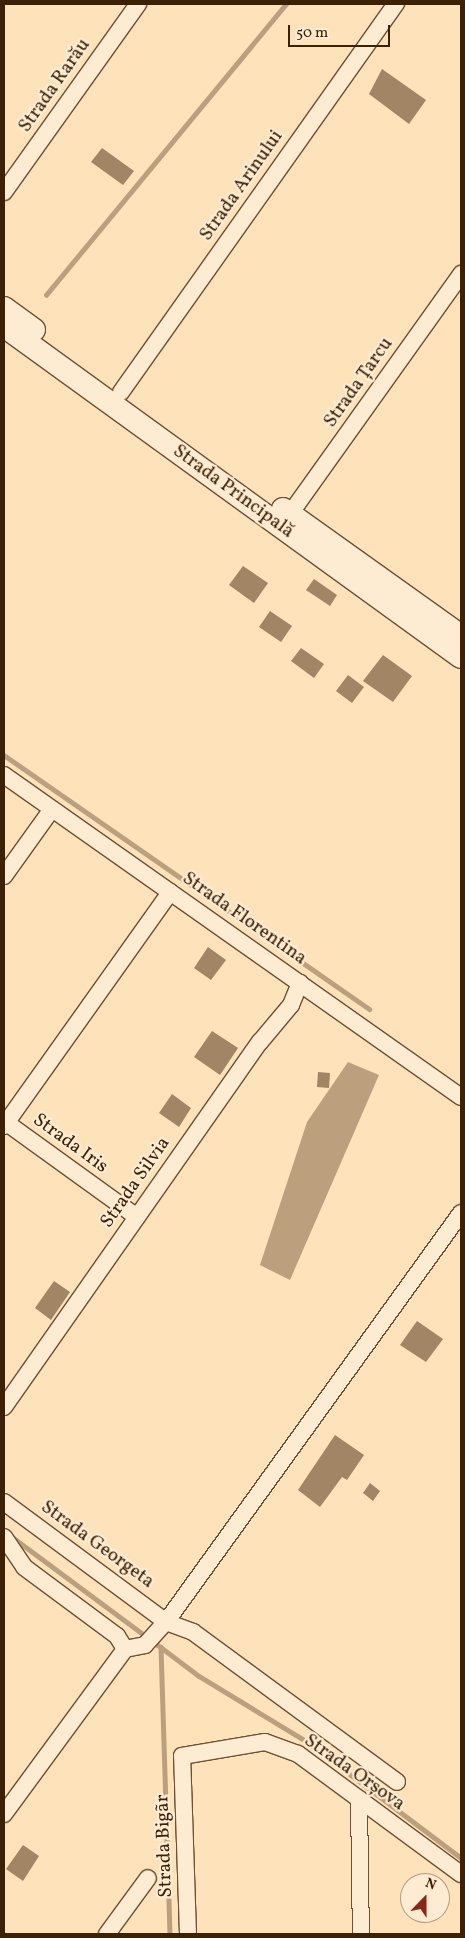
<!DOCTYPE html>
<html>
<head>
<meta charset="utf-8">
<style>
  body { margin:0 }
  #map { position:relative; width:465px; height:1938px; overflow:hidden; background:#fde2ba; font-family:Vollkorn,serif }
  div>[style] { position:absolute }
  .water>* { inset:0; background:#bca07d }
  .stream>* { height:4.5px; margin:-2.25px; padding:0 2.25px; transform-origin:2.25px; border-radius:2.25px; background:#bca07d }
  .building>* { inset:0; background:#a18564 }
  .roads { filter:drop-shadow(1px 0 #6d5134) drop-shadow(-1px 0 #6d5134) drop-shadow(0 1px #6d5134) drop-shadow(0 -1px #6d5134) }
  .minor>* { height:16px; margin:-8px; padding:0 8px; transform-origin:8px; border-radius:8px; background:#feecd2 }
  .secondary>* { height:22px; margin:-11px; padding:0 11px; transform-origin:11px; border-radius:11px; background:#feecd2 }
  span { translate:-50% -50%; white-space:nowrap; text-align:center; line-height:1.15; -webkit-text-stroke:4.5px #feecd2; paint-order:stroke }
  .street-label { font-size:19px; color:#3d2107 }
  .frame { position:absolute; inset:0; border:5px solid #3d2107; pointer-events:none }
  .north { position:absolute; left:400px; top:1873px; width:50px; height:50px; box-sizing:border-box; background:#feecd2; border:1px solid #b19b81; border-radius:50%; rotate:22deg; font-size:14px; font-weight:700; line-height:20px; text-align:center; color:#3d2107 }
  .north::after { content:''; display:block; margin:auto; width:18px; height:22px; background:#8f2418; clip-path:polygon(50% 0,100% 100%,50% 72%,0 100%) }
  .scale { position:absolute; left:288px; top:25px; width:102px; height:22px; box-sizing:border-box; border:2px solid #3d2107; border-top:0; padding-left:6px; font-size:15px; line-height:18px; white-space:nowrap; color:#3d2107; -webkit-text-stroke:4px #feecd2; paint-order:stroke }
</style>
</head>
<body>
<div id="map">
  <div class="water">
    <div style="clip-path:polygon(348px 1062px,379px 1075px,290px 1280px,260px 1265px,307px 1122px)"></div>
  </div>
  <div class="stream">
    <div style="left:46px;top:295px;width:377px;rotate:-50.5deg"></div>
    <div style="left:4px;top:755px;width:445px;rotate:34.8deg"></div>
    <div style="left:11px;top:1536px;width:169px;rotate:36.6deg"></div>
    <div style="left:154px;top:1642px;width:56px;rotate:37.1deg"></div>
    <div style="left:199px;top:1676px;width:125px;rotate:31.3deg"></div>
    <div style="left:306px;top:1741px;width:194px;rotate:37deg"></div>
    <div style="left:161px;top:1647px;width:287px;rotate:88.2deg"></div>
  </div>
  <div class="building">
    <div style="clip-path:polygon(382px 69px,426px 100px,409px 124px,369px 94px)"></div>
    <div style="clip-path:polygon(102px 148px,134px 171px,123px 185px,91px 162px)"></div>
    <div style="clip-path:polygon(243px 566px,268px 583px,254px 603px,229px 585px)"></div>
    <div style="clip-path:polygon(314px 579px,337px 595px,330px 606px,306px 590px)"></div>
    <div style="clip-path:polygon(270px 611px,292px 626px,281px 642px,259px 627px)"></div>
    <div style="clip-path:polygon(301px 648px,324px 664px,314px 678px,291px 661px)"></div>
    <div style="clip-path:polygon(383px 655px,412px 676px,393px 702px,363px 681px)"></div>
    <div style="clip-path:polygon(348px 675px,364px 687px,352px 703px,336px 691px)"></div>
    <div style="clip-path:polygon(208px 947px,226px 960px,211px 980px,194px 968px)"></div>
    <div style="clip-path:polygon(212px 1031px,238px 1048px,220px 1075px,194px 1057px)"></div>
    <div style="clip-path:polygon(318px 1072px,330px 1073px,329px 1088px,317px 1087px)"></div>
    <div style="clip-path:polygon(172px 1094px,191px 1108px,179px 1127px,159px 1113px)"></div>
    <div style="clip-path:polygon(54px 1281px,70px 1292px,51px 1320px,35px 1308px)"></div>
    <div style="clip-path:polygon(417px 1321px,443px 1339px,426px 1362px,400px 1345px)"></div>
    <div style="clip-path:polygon(335px 1435px,364px 1455px,347px 1480px,342px 1477px,320px 1507px,298px 1490px)"></div>
    <div style="clip-path:polygon(370px 1483px,380px 1491px,373px 1501px,363px 1493px)"></div>
    <div style="clip-path:polygon(23px 1845px,39px 1856px,23px 1881px,6px 1869px)"></div>
  </div>
  <div class="roads">
    <div class="minor">
      <div style="left:4px;top:192px;width:231px;rotate:-54.5deg"></div>
      <div style="left:121px;top:392px;width:476px;rotate:-54.7deg"></div>
      <div style="left:290px;top:514px;width:295px;rotate:-54.5deg"></div>
      <div style="left:4px;top:775px;width:559px;rotate:35.17deg"></div>
      <div style="left:4px;top:876px;width:82px;rotate:-54.4deg"></div>
      <div style="left:4px;top:1121px;width:164px;rotate:35.8deg"></div>
      <div style="left:4px;top:1126px;width:287px;rotate:-54.6deg"></div>
      <div style="left:4px;top:1407px;width:446px;rotate:-55deg"></div>
      <div style="left:260px;top:1042px;width:48px;rotate:-50deg"></div>
      <div style="left:291px;top:1005px;width:24px;rotate:-68deg"></div>
      <div style="left:4px;top:1502px;width:202px;rotate:36.5deg"></div>
      <div style="left:166px;top:1622px;width:29px;rotate:20deg"></div>
      <div style="left:193px;top:1632px;width:253px;rotate:36.3deg"></div>
      <div style="left:4px;top:1537px;width:36px;rotate:56deg"></div>
      <div style="left:24px;top:1567px;width:116px;rotate:36.6deg"></div>
      <div style="left:117px;top:1636px;width:15px;rotate:58deg"></div>
      <div style="left:125px;top:1649px;width:20px;rotate:-11deg"></div>
      <div style="left:145px;top:1645px;width:31px;rotate:-48deg"></div>
      <div style="left:166px;top:1622px;width:504px;rotate:-54.2deg"></div>
      <div style="left:359px;top:1799px;width:135px;rotate:89.2deg"></div>
      <div style="left:4px;top:1814px;width:205px;rotate:-53.7deg"></div>
      <div style="left:107px;top:1934px;width:69px;rotate:-53.8deg"></div>
      <div style="left:188px;top:1934px;width:178px;rotate:-91.9deg"></div>
      <div style="left:182px;top:1756px;width:84px;rotate:-9.6deg"></div>
      <div style="left:265px;top:1742px;width:35px;rotate:20deg"></div>
      <div style="left:298px;top:1754px;width:202px;rotate:36.4deg"></div>
    </div>
    <div class="secondary">
      <div style="left:4px;top:308px;width:37px;rotate:36deg"></div>
      <div style="left:4px;top:326px;width:564px;rotate:35.92deg"></div>
      <div style="left:283px;top:509px;width:219px;rotate:35.5deg"></div>
    </div>
  </div>
  <div class="street-label">
    <span style="left:55px;top:86px;rotate:-55deg">Strada Rarău</span>
    <span style="left:242px;top:186px;rotate:-55deg">Strada Arinului</span>
    <span style="left:359px;top:383px;rotate:-55deg">Strada Țarcu</span>
    <span style="left:233px;top:492px;rotate:36deg">Strada Principală</span>
    <span style="left:244px;top:919px;rotate:35deg">Strada Florentina</span>
    <span style="left:70px;top:1144px;rotate:36deg">Strada Iris</span>
    <span style="left:136px;top:1183px;rotate:-55deg">Strada Silvia</span>
    <span style="left:97px;top:1545px;rotate:36deg">Strada Georgeta</span>
    <span style="left:354px;top:1773px;rotate:35deg">Strada Orșova</span>
    <span style="left:165px;top:1846px;rotate:-92deg">Strada Bigãr</span>
  </div>
  <div class="frame"></div>
  <div class="north">N</div>
  <div class="scale">50 m</div>
</div>
</body>
</html>
